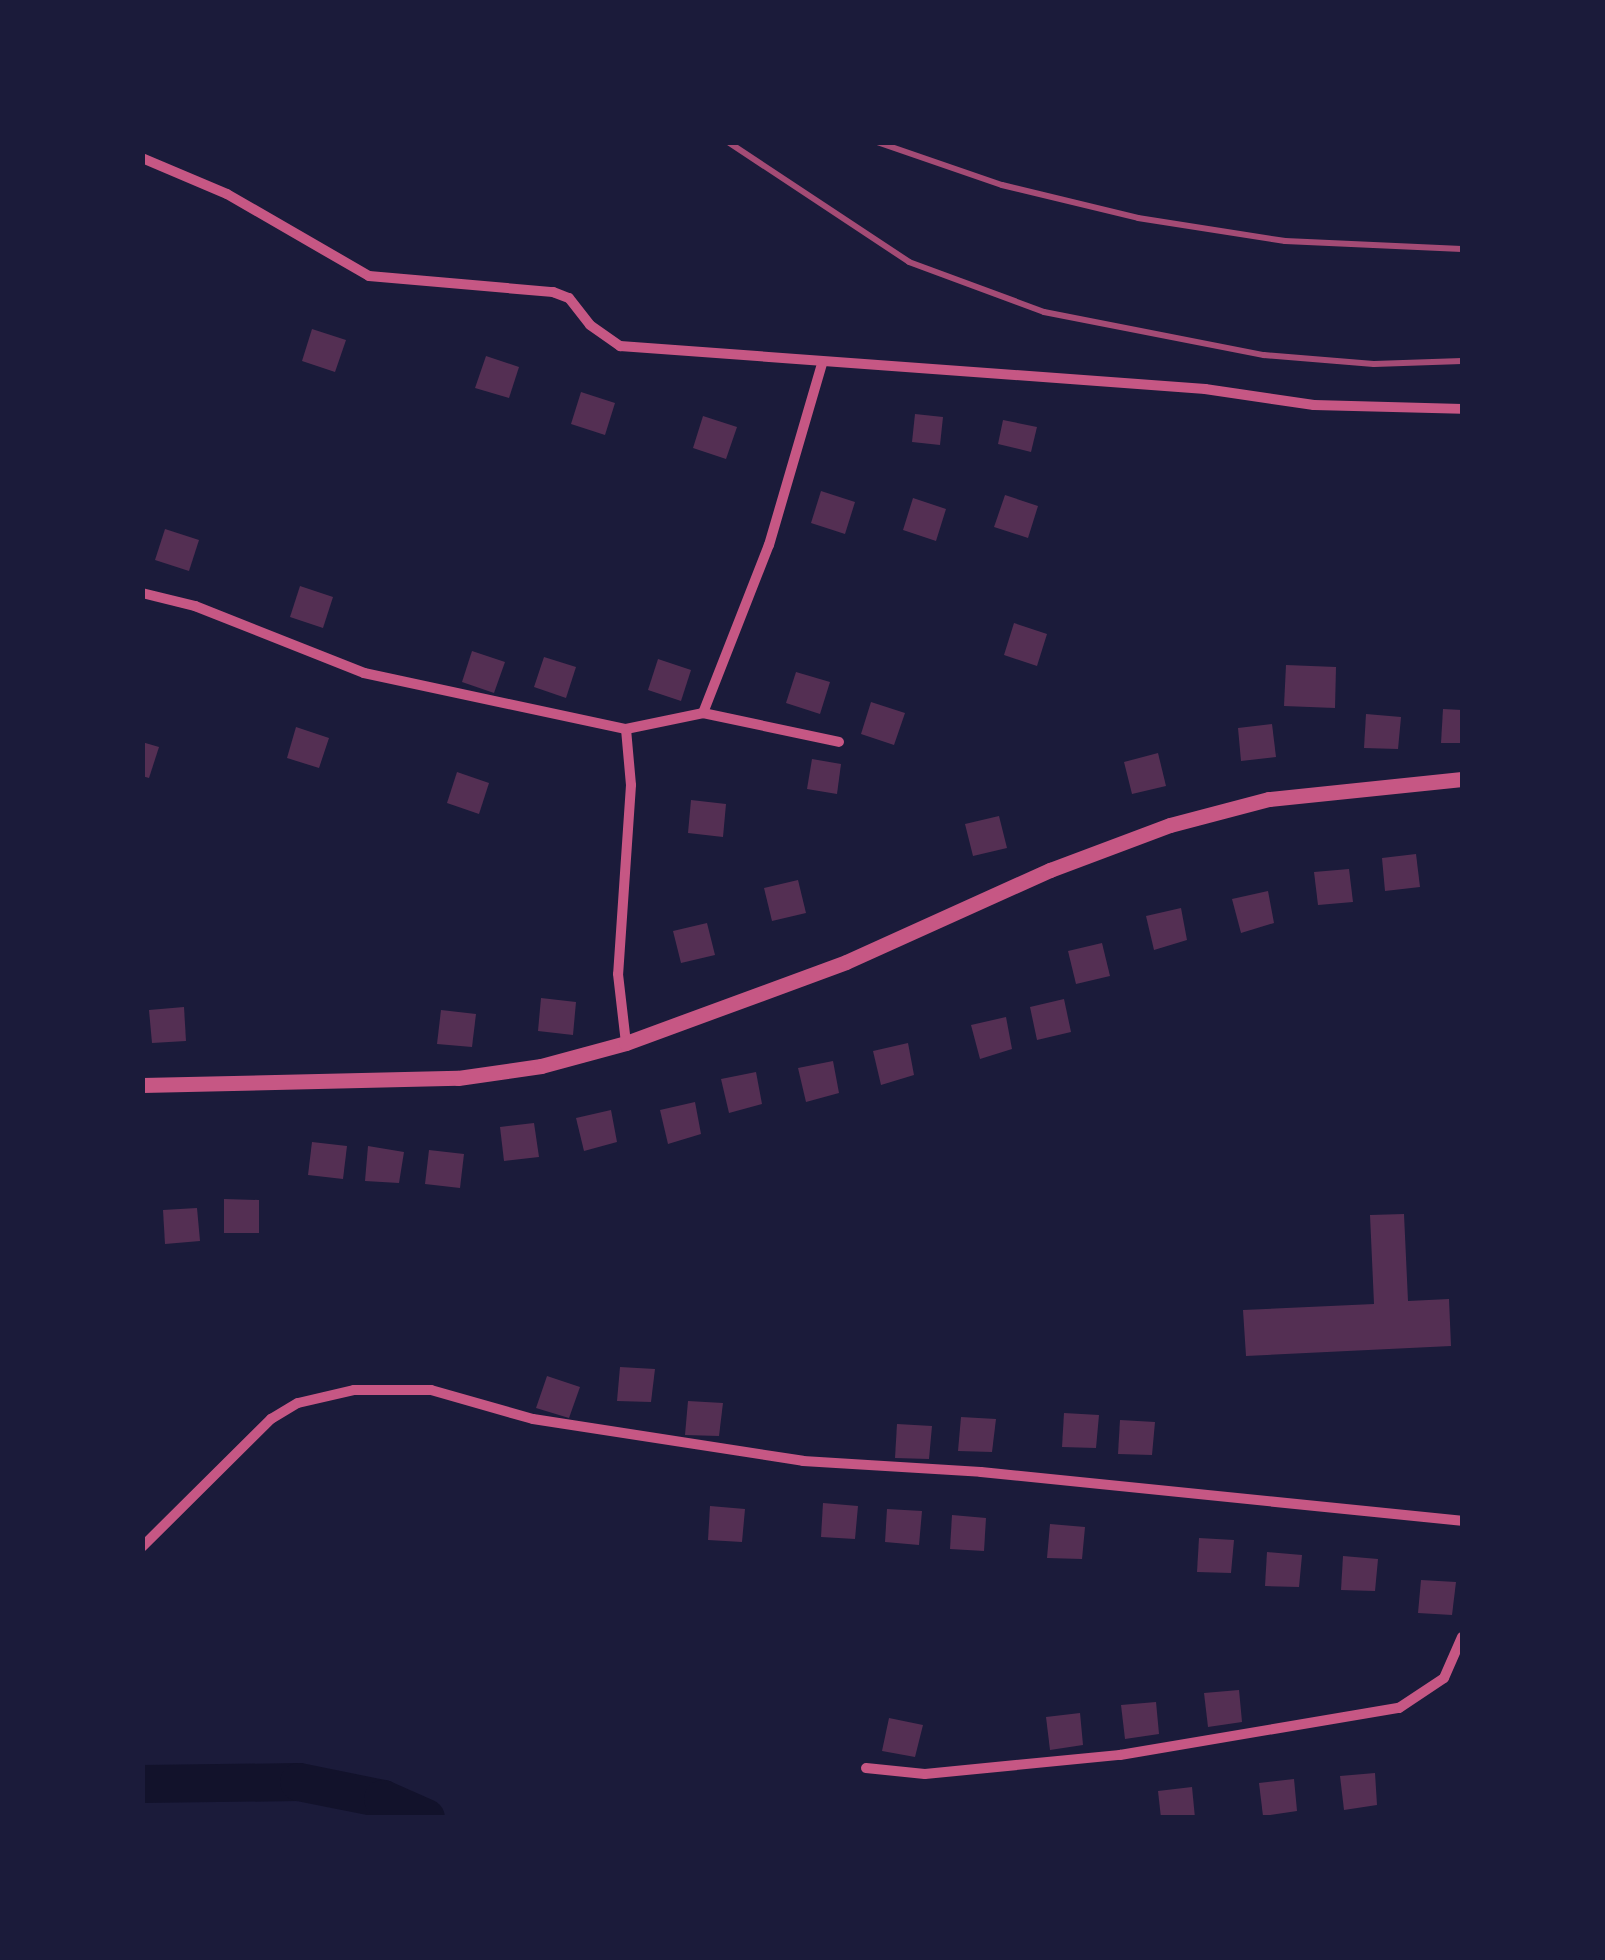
<!DOCTYPE html>
<html>
<head>
<meta charset="utf-8">
<style>
  body { margin:0 }
  #map { position:relative; width:1605px; height:1960px; overflow:hidden; background:#1b1b3a; font-family:"Fira Sans",sans-serif }
  div>[style] { position:absolute }
  .river>* { height:38px; margin:-19px; padding:0 19px; transform-origin:19px; border-radius:19px; background:#12122b }
  .building>* { inset:0; background:#542f53 }
  .minor>* { height:10px; margin:-5px; padding:0 5px; transform-origin:5px; border-radius:5px; background:#c65784 }
  .tertiary>* { height:15px; margin:-7.5px; padding:0 7.5px; transform-origin:7.5px; border-radius:7.5px; background:#c65784 }
  .rail>* { height:6px; margin:-3px; padding:0 3px; transform-origin:3px; border-radius:3px; background:#a44b75 }
  span { translate:-50% -50%; white-space:nowrap; text-align:center; line-height:1.15; -webkit-text-stroke:10px #1b1b3a; paint-order:stroke }
  .frame { position:absolute; inset:0; border:145px solid #1b1b3a; pointer-events:none }
</style>
</head>
<body>
<div id="map">
  <div class="river">
    <div style="left:142px;top:1784px;width:157px;rotate:-0.7deg"></div>
    <div style="left:299px;top:1782px;width:86px;rotate:11.4deg"></div>
    <div style="left:383px;top:1799px;width:47px;rotate:23.8deg"></div>
  </div>
  <div class="building">
    <div style="clip-path:polygon(312px 329px,346px 340px,335px 372px,302px 361px)"></div>
    <div style="clip-path:polygon(486px 356px,519px 367px,509px 398px,475px 388px)"></div>
    <div style="clip-path:polygon(581px 392px,615px 403px,605px 435px,571px 424px)"></div>
    <div style="clip-path:polygon(915px 414px,943px 417px,940px 445px,912px 442px)"></div>
    <div style="clip-path:polygon(703px 416px,737px 427px,726px 459px,693px 448px)"></div>
    <div style="clip-path:polygon(1003px 420px,1037px 427px,1031px 452px,998px 444px)"></div>
    <div style="clip-path:polygon(821px 491px,855px 502px,845px 534px,811px 523px)"></div>
    <div style="clip-path:polygon(1005px 495px,1038px 506px,1028px 538px,994px 527px)"></div>
    <div style="clip-path:polygon(913px 498px,946px 509px,936px 541px,903px 530px)"></div>
    <div style="clip-path:polygon(165px 529px,199px 540px,189px 571px,155px 560px)"></div>
    <div style="clip-path:polygon(300px 586px,333px 597px,323px 628px,290px 617px)"></div>
    <div style="clip-path:polygon(1014px 623px,1047px 634px,1037px 666px,1004px 655px)"></div>
    <div style="clip-path:polygon(472px 651px,505px 662px,494px 693px,462px 682px)"></div>
    <div style="clip-path:polygon(544px 657px,576px 667px,566px 698px,534px 687px)"></div>
    <div style="clip-path:polygon(658px 659px,691px 670px,681px 701px,648px 690px)"></div>
    <div style="clip-path:polygon(1286px 665px,1336px 667px,1335px 708px,1284px 706px)"></div>
    <div style="clip-path:polygon(796px 672px,830px 682px,820px 714px,786px 703px)"></div>
    <div style="clip-path:polygon(871px 702px,905px 713px,894px 745px,861px 734px)"></div>
    <div style="clip-path:polygon(1443px 709px,1462px 710px,1462px 743px,1441px 743px)"></div>
    <div style="clip-path:polygon(1366px 714px,1401px 717px,1398px 749px,1364px 748px)"></div>
    <div style="clip-path:polygon(1272px 724px,1276px 757px,1241px 761px,1238px 728px)"></div>
    <div style="clip-path:polygon(296px 727px,329px 738px,319px 768px,287px 758px)"></div>
    <div style="clip-path:polygon(142px 742px,159px 747px,149px 778px,142px 776px)"></div>
    <div style="clip-path:polygon(1158px 753px,1166px 786px,1132px 794px,1124px 762px)"></div>
    <div style="clip-path:polygon(812px 759px,841px 764px,837px 794px,807px 789px)"></div>
    <div style="clip-path:polygon(457px 772px,489px 783px,479px 814px,447px 803px)"></div>
    <div style="clip-path:polygon(691px 800px,726px 804px,723px 837px,688px 833px)"></div>
    <div style="clip-path:polygon(999px 816px,1007px 848px,973px 856px,965px 824px)"></div>
    <div style="clip-path:polygon(1416px 854px,1420px 887px,1385px 891px,1382px 858px)"></div>
    <div style="clip-path:polygon(1349px 869px,1353px 902px,1318px 905px,1314px 872px)"></div>
    <div style="clip-path:polygon(798px 880px,806px 913px,772px 921px,764px 888px)"></div>
    <div style="clip-path:polygon(1268px 891px,1274px 923px,1241px 933px,1232px 899px)"></div>
    <div style="clip-path:polygon(1181px 908px,1187px 940px,1154px 950px,1146px 916px)"></div>
    <div style="clip-path:polygon(707px 923px,715px 955px,681px 963px,673px 931px)"></div>
    <div style="clip-path:polygon(1102px 943px,1110px 976px,1076px 984px,1068px 951px)"></div>
    <div style="clip-path:polygon(541px 998px,576px 1002px,573px 1035px,538px 1031px)"></div>
    <div style="clip-path:polygon(1064px 999px,1071px 1032px,1037px 1040px,1030px 1007px)"></div>
    <div style="clip-path:polygon(184px 1007px,186px 1041px,152px 1043px,149px 1010px)"></div>
    <div style="clip-path:polygon(441px 1010px,476px 1014px,472px 1047px,437px 1044px)"></div>
    <div style="clip-path:polygon(1006px 1017px,1012px 1049px,980px 1059px,971px 1025px)"></div>
    <div style="clip-path:polygon(908px 1043px,914px 1075px,881px 1085px,873px 1051px)"></div>
    <div style="clip-path:polygon(833px 1061px,839px 1093px,806px 1102px,798px 1068px)"></div>
    <div style="clip-path:polygon(756px 1072px,762px 1104px,729px 1113px,721px 1079px)"></div>
    <div style="clip-path:polygon(695px 1102px,701px 1134px,668px 1144px,660px 1110px)"></div>
    <div style="clip-path:polygon(611px 1110px,617px 1142px,584px 1151px,576px 1118px)"></div>
    <div style="clip-path:polygon(534px 1123px,539px 1157px,504px 1161px,500px 1127px)"></div>
    <div style="clip-path:polygon(312px 1142px,347px 1146px,343px 1179px,308px 1175px)"></div>
    <div style="clip-path:polygon(368px 1146px,404px 1152px,399px 1183px,365px 1181px)"></div>
    <div style="clip-path:polygon(429px 1150px,464px 1154px,460px 1188px,425px 1184px)"></div>
    <div style="clip-path:polygon(224px 1199px,259px 1200px,259px 1233px,224px 1233px)"></div>
    <div style="clip-path:polygon(197px 1208px,200px 1241px,165px 1244px,163px 1210px)"></div>
    <div style="clip-path:polygon(1404px 1214px,1408px 1301px,1449px 1299px,1451px 1346px,1246px 1356px,1243px 1310px,1374px 1304px,1370px 1215px)"></div>
    <div style="clip-path:polygon(620px 1367px,655px 1369px,651px 1402px,617px 1401px)"></div>
    <div style="clip-path:polygon(547px 1376px,580px 1387px,569px 1418px,536px 1408px)"></div>
    <div style="clip-path:polygon(688px 1401px,723px 1403px,719px 1436px,685px 1435px)"></div>
    <div style="clip-path:polygon(1064px 1413px,1099px 1415px,1096px 1448px,1062px 1447px)"></div>
    <div style="clip-path:polygon(961px 1417px,996px 1419px,992px 1452px,958px 1451px)"></div>
    <div style="clip-path:polygon(1120px 1420px,1155px 1422px,1152px 1455px,1118px 1454px)"></div>
    <div style="clip-path:polygon(897px 1424px,932px 1426px,929px 1459px,895px 1458px)"></div>
    <div style="clip-path:polygon(823px 1503px,858px 1506px,855px 1539px,821px 1537px)"></div>
    <div style="clip-path:polygon(710px 1506px,745px 1509px,742px 1542px,708px 1540px)"></div>
    <div style="clip-path:polygon(887px 1509px,922px 1511px,919px 1545px,885px 1542px)"></div>
    <div style="clip-path:polygon(952px 1515px,986px 1518px,984px 1551px,950px 1549px)"></div>
    <div style="clip-path:polygon(1050px 1524px,1085px 1527px,1082px 1559px,1047px 1558px)"></div>
    <div style="clip-path:polygon(1199px 1538px,1234px 1540px,1231px 1573px,1197px 1572px)"></div>
    <div style="clip-path:polygon(1267px 1552px,1302px 1555px,1299px 1587px,1265px 1586px)"></div>
    <div style="clip-path:polygon(1343px 1556px,1378px 1559px,1375px 1591px,1341px 1590px)"></div>
    <div style="clip-path:polygon(1421px 1580px,1456px 1582px,1452px 1615px,1418px 1613px)"></div>
    <div style="clip-path:polygon(1239px 1690px,1242px 1722px,1208px 1727px,1204px 1693px)"></div>
    <div style="clip-path:polygon(1156px 1702px,1159px 1734px,1125px 1739px,1121px 1705px)"></div>
    <div style="clip-path:polygon(1080px 1713px,1083px 1745px,1050px 1750px,1046px 1717px)"></div>
    <div style="clip-path:polygon(889px 1718px,923px 1725px,915px 1757px,882px 1751px)"></div>
    <div style="clip-path:polygon(1375px 1773px,1377px 1805px,1344px 1810px,1340px 1776px)"></div>
    <div style="clip-path:polygon(1294px 1779px,1297px 1811px,1263px 1816px,1259px 1783px)"></div>
    <div style="clip-path:polygon(1192px 1787px,1195px 1818px,1161px 1818px,1158px 1791px)"></div>
  </div>
  <div class="minor">
    <div style="left:142px;top:158px;width:92px;rotate:23deg"></div>
    <div style="left:227px;top:194px;width:164px;rotate:30deg"></div>
    <div style="left:369px;top:276px;width:185px;rotate:5deg"></div>
    <div style="left:553px;top:292px;width:17px;rotate:21deg"></div>
    <div style="left:569px;top:298px;width:34px;rotate:52deg"></div>
    <div style="left:590px;top:325px;width:37px;rotate:35deg"></div>
    <div style="left:620px;top:346px;width:587px;rotate:4.2deg"></div>
    <div style="left:1205px;top:389px;width:110px;rotate:8.4deg"></div>
    <div style="left:1314px;top:405px;width:148px;rotate:1.5deg"></div>
    <div style="left:142px;top:593px;width:55px;rotate:13.8deg"></div>
    <div style="left:195px;top:606px;width:182px;rotate:21.6deg"></div>
    <div style="left:364px;top:673px;width:268px;rotate:12.1deg"></div>
    <div style="left:626px;top:729px;width:79px;rotate:-11.7deg"></div>
    <div style="left:703px;top:713px;width:139px;rotate:12deg"></div>
    <div style="left:703px;top:713px;width:180px;rotate:-68.6deg"></div>
    <div style="left:769px;top:545px;width:189px;rotate:-73.7deg"></div>
    <div style="left:626px;top:729px;width:56px;rotate:84.9deg"></div>
    <div style="left:631px;top:785px;width:189px;rotate:93.9deg"></div>
    <div style="left:618px;top:974px;width:69px;rotate:83.4deg"></div>
    <div style="left:142px;top:1547px;width:182px;rotate:-44.8deg"></div>
    <div style="left:271px;top:1419px;width:31px;rotate:-31deg"></div>
    <div style="left:298px;top:1403px;width:57px;rotate:-13.1deg"></div>
    <div style="left:354px;top:1390px;width:77px"></div>
    <div style="left:431px;top:1390px;width:106px;rotate:15.9deg"></div>
    <div style="left:533px;top:1419px;width:273px;rotate:8.8deg"></div>
    <div style="left:803px;top:1461px;width:178px;rotate:3.5deg"></div>
    <div style="left:981px;top:1472px;width:483px;rotate:5.8deg"></div>
    <div style="left:866px;top:1768px;width:59px;rotate:5.8deg"></div>
    <div style="left:925px;top:1774px;width:196px;rotate:-5.6deg"></div>
    <div style="left:1120px;top:1755px;width:283px;rotate:-9.6deg"></div>
    <div style="left:1399px;top:1708px;width:54px;rotate:-33.7deg"></div>
    <div style="left:1444px;top:1678px;width:45px;rotate:-66.3deg"></div>
  </div>
  <div class="tertiary">
    <div style="left:142px;top:1085px;width:316px;rotate:-1.3deg"></div>
    <div style="left:458px;top:1078px;width:84px;rotate:-8.2deg"></div>
    <div style="left:541px;top:1066px;width:88px;rotate:-15.1deg"></div>
    <div style="left:626px;top:1043px;width:234px;rotate:-20.2deg"></div>
    <div style="left:846px;top:962px;width:224px;rotate:-24.3deg"></div>
    <div style="left:1050px;top:870px;width:128px;rotate:-20.6deg"></div>
    <div style="left:1170px;top:825px;width:102px;rotate:-14.7deg"></div>
    <div style="left:1269px;top:799px;width:194px;rotate:-5.9deg"></div>
  </div>
  <div class="rail">
    <div style="left:728px;top:142px;width:217px;rotate:33.5deg"></div>
    <div style="left:909px;top:262px;width:144px;rotate:20.3deg"></div>
    <div style="left:1044px;top:312px;width:224px;rotate:11.1deg"></div>
    <div style="left:1264px;top:355px;width:110px;rotate:4.7deg"></div>
    <div style="left:1374px;top:364px;width:88px;rotate:-2deg"></div>
    <div style="left:877px;top:142px;width:132px;rotate:19deg"></div>
    <div style="left:1002px;top:185px;width:140px;rotate:13.6deg"></div>
    <div style="left:1138px;top:218px;width:149px;rotate:8.9deg"></div>
    <div style="left:1285px;top:241px;width:177px;rotate:2.6deg"></div>
  </div>
  <div class="frame"></div>
</div>
</body>
</html>
